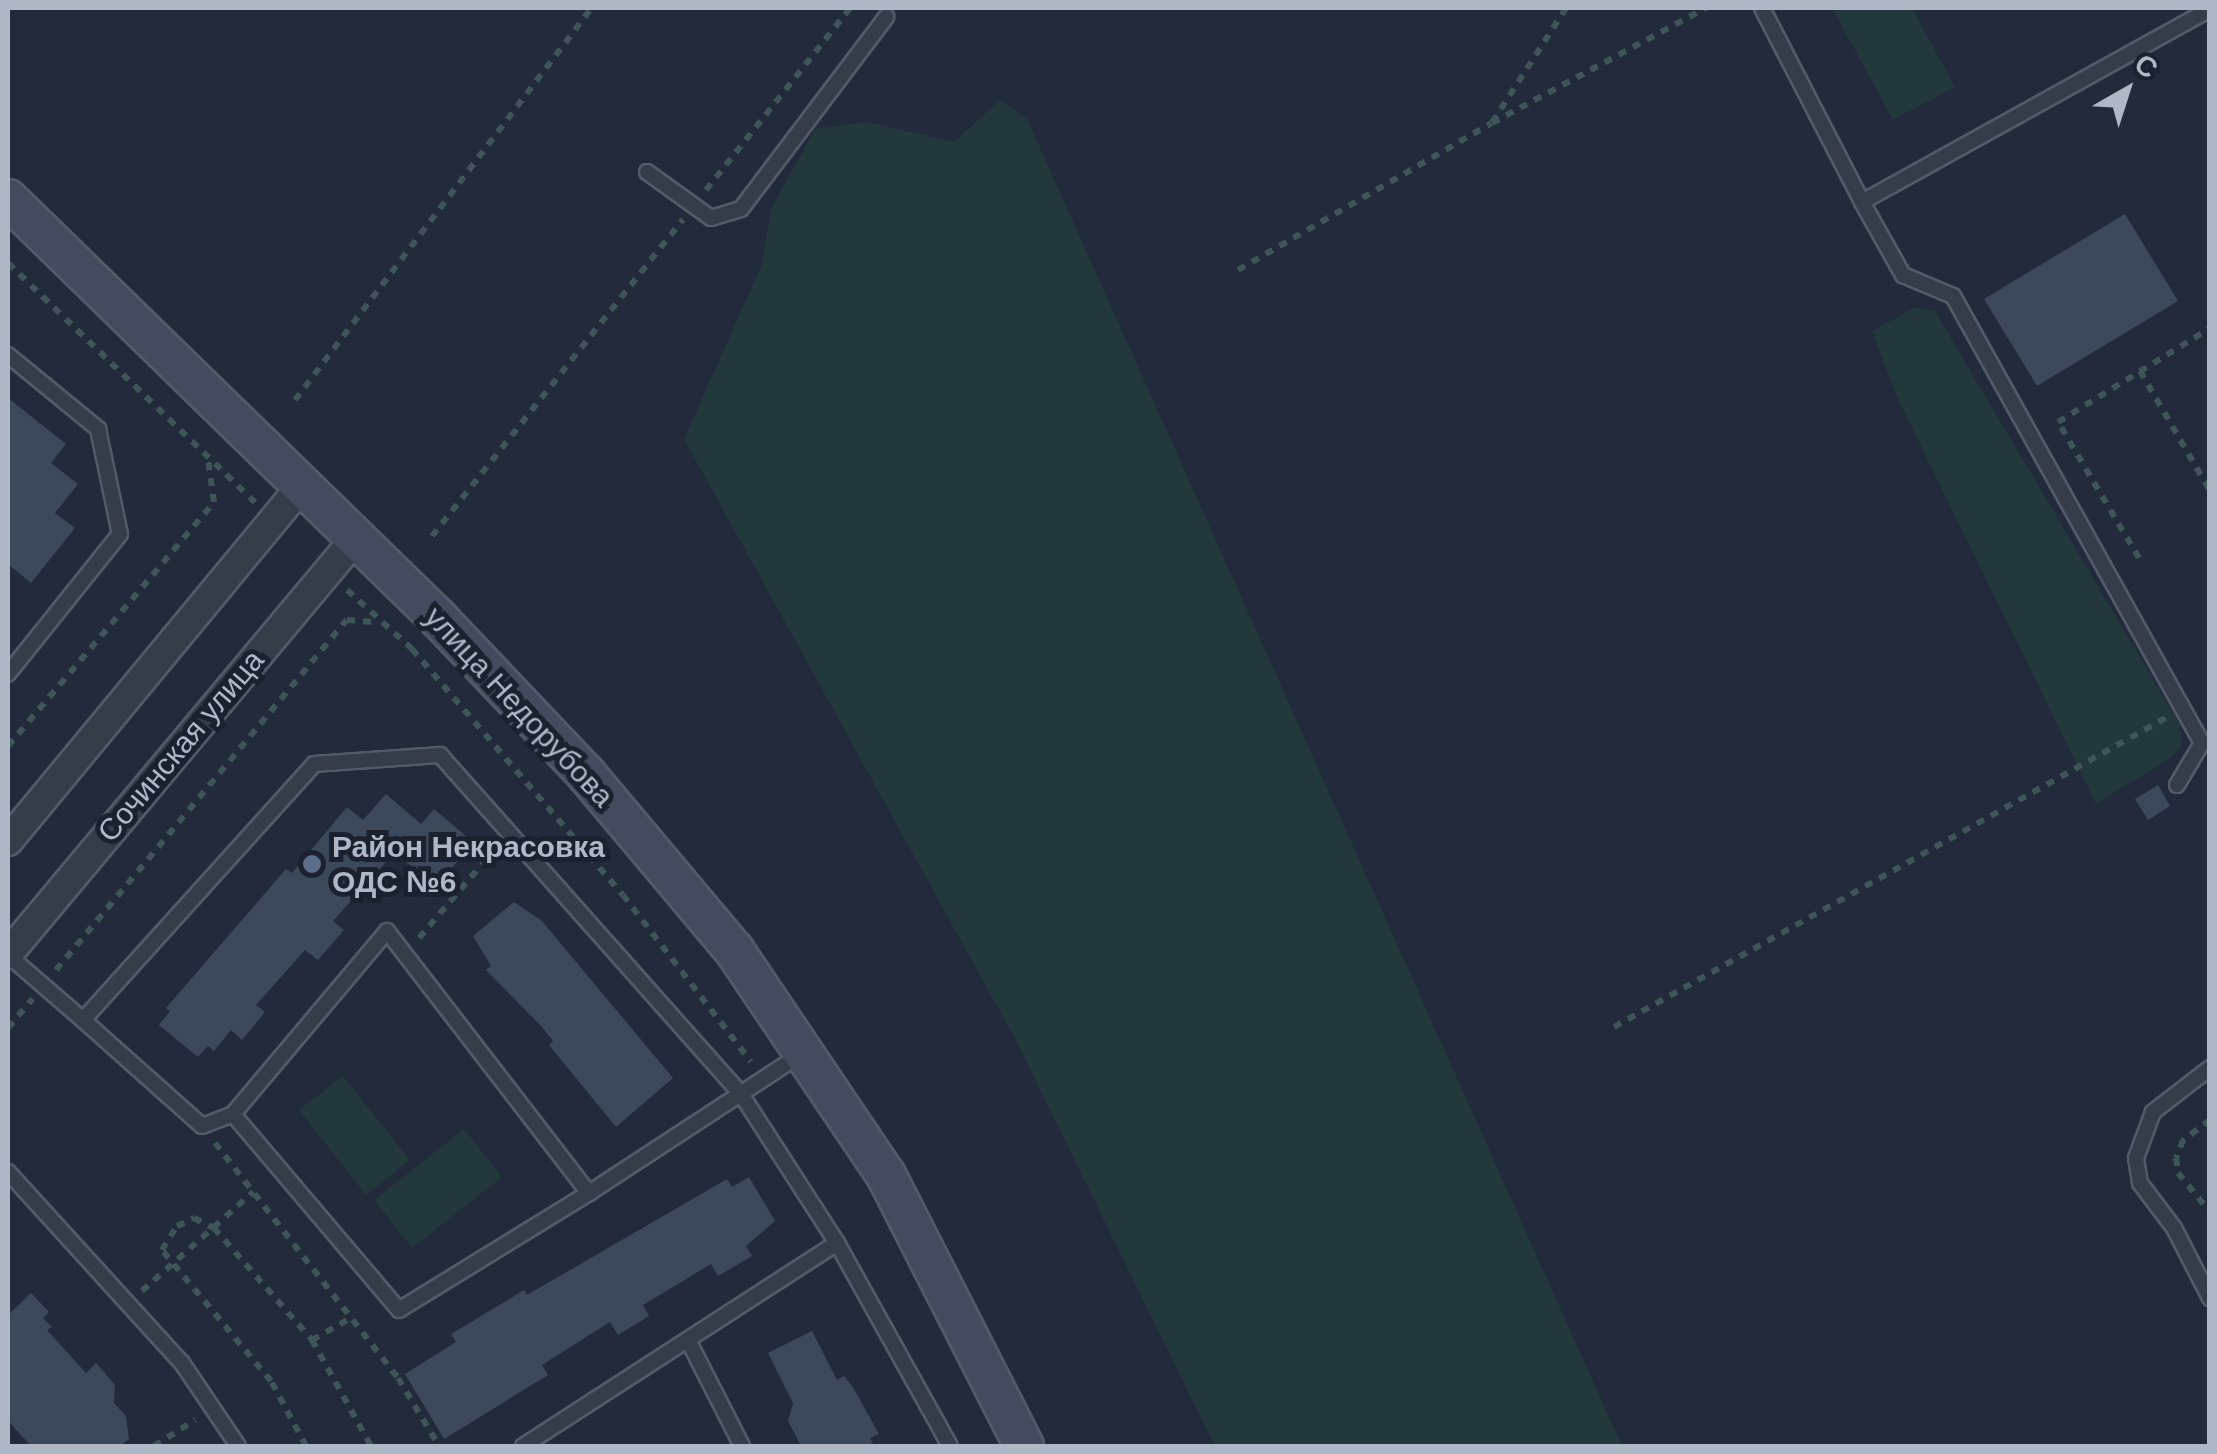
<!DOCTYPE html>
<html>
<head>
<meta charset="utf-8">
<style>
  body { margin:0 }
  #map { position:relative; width:2217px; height:1454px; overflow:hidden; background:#212b3b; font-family:Arial,sans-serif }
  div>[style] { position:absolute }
  .green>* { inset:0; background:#23383c }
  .building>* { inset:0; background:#3c495b }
  .path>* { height:6px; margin-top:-3px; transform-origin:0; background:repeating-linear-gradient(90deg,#405559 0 8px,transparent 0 16px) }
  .roads { filter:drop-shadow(2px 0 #525b69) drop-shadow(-2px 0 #525b69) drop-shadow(0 2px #525b69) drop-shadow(0 -2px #525b69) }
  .lane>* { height:14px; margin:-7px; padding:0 7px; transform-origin:7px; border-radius:7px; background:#353d4b }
  .street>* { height:28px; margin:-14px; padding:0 14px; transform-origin:14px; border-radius:14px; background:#353d4b }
  .secondary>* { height:38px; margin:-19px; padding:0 19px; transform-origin:19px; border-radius:19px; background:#424c5e }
  .dots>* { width:28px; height:28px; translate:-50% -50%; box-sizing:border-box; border:5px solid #1a2230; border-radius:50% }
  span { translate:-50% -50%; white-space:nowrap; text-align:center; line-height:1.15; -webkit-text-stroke:10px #1a2230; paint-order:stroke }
  .street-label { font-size:30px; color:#afb8c7 }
  .poi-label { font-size:30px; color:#afb8c7; font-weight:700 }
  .left { translate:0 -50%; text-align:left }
  .frame { position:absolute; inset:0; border:10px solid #afb8c7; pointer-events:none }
  .north { position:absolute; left:2077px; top:40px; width:100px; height:100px; -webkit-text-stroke:8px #1a2230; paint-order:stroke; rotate:39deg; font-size:28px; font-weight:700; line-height:40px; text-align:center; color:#afb8c7 }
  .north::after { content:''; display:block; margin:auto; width:35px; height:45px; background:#afb8c7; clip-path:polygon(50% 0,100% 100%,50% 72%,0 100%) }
</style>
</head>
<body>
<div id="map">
  <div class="green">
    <div style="clip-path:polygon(1832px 8px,1912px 8px,1955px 87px,1893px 120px)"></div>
    <div style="clip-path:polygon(1000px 100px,1027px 119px,1622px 1446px,1215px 1446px,1014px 1037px,684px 439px,762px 264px,771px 209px,815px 129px,867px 122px,954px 142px)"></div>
    <div style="clip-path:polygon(1914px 308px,1935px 311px,2180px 725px,2182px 744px,2172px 757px,2096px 804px,1896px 395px,1872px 331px)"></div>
    <div style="clip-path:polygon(343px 1076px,410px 1160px,366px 1195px,299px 1110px)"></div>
    <div style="clip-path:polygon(464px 1129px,502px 1177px,412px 1248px,374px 1200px)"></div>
  </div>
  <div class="building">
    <div style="clip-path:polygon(2125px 214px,2178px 301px,2037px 386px,1984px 299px)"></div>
    <div style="clip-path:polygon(8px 398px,66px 444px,51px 463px,78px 484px,55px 513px,75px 528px,31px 583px,8px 564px)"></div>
    <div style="clip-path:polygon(2158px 785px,2170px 806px,2148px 820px,2135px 799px)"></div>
    <div style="clip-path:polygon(386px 794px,421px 824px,434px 809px,473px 842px,439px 884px,393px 854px,333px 921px,344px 930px,318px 960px,305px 950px,256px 1005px,265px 1012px,242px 1040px,231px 1030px,214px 1051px,208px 1046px,198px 1057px,159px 1025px,170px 1011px,166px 1008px,286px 869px,292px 873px,347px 807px,363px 820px)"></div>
    <div style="clip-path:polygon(514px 902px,542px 921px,673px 1078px,616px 1127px,549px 1045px,553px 1041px,542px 1027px,486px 970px,491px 966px,473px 936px)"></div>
    <div style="clip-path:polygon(749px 1177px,775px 1221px,746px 1246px,752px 1256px,718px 1276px,711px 1264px,643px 1305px,649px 1316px,618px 1335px,610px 1322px,542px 1365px,548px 1375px,444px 1439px,405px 1374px,456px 1342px,451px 1334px,524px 1290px,527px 1295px,727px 1179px,732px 1187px)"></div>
    <div style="clip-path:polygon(31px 1293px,49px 1312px,43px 1318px,52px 1327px,47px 1330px,86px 1373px,96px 1363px,115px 1385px,114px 1403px,126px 1416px,129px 1439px,120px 1446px,31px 1446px,8px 1421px,8px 1315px)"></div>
    <div style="clip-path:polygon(812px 1331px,837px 1380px,844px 1376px,854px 1389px,879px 1434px,870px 1438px,874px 1446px,801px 1446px,788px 1421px,793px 1403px,768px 1353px)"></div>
  </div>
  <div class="path">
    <div style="left:1566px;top:8px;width:137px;rotate:122.8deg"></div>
    <div style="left:1492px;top:123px;width:243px;rotate:-28.3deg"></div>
    <div style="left:706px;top:190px;width:232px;rotate:-51.6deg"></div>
    <div style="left:8px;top:263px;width:344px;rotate:44.1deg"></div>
    <div style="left:1238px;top:270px;width:293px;rotate:-30.1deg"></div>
    <div style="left:2140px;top:371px;width:139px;rotate:59.7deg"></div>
    <div style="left:295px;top:400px;width:492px;rotate:-52.9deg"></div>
    <div style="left:432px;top:536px;width:404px;rotate:-51.6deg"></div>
    <div style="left:2139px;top:558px;width:158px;rotate:-120.8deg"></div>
    <div style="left:2058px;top:422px;width:179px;rotate:-31.7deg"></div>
    <div style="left:347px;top:590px;width:88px;rotate:42.2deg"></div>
    <div style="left:412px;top:649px;width:324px;rotate:49.4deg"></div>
    <div style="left:623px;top:895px;width:210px;rotate:52.5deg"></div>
    <div style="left:8px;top:746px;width:319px;rotate:-49.8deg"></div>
    <div style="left:214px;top:502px;width:42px;rotate:-98.1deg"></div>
    <div style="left:419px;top:938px;width:117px;rotate:-49.5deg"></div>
    <div style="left:56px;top:970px;width:455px;rotate:-50.3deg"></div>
    <div style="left:347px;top:620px;width:31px;rotate:4deg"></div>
    <div style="left:1614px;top:1027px;width:634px;rotate:-29.27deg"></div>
    <div style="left:8px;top:1028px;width:38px;rotate:-50deg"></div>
    <div style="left:2210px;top:1120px;width:34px;rotate:143deg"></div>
    <div style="left:2183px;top:1140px;width:19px;rotate:111deg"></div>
    <div style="left:2176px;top:1158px;width:15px;rotate:82deg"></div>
    <div style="left:2178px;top:1173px;width:50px;rotate:50.6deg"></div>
    <div style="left:215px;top:1143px;width:298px;rotate:52.1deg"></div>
    <div style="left:398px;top:1378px;width:79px;rotate:58.9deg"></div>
    <div style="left:142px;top:1291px;width:149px;rotate:-41.7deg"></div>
    <div style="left:312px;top:1340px;width:45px;rotate:-29.4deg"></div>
    <div style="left:154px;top:1446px;width:49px;rotate:-32.4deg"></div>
    <div style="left:306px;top:1446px;width:74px;rotate:-118.3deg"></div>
    <div style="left:271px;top:1381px;width:170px;rotate:-129.8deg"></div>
    <div style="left:162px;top:1250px;width:28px;rotate:-58deg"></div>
    <div style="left:177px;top:1226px;width:19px;rotate:-25deg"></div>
    <div style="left:194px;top:1218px;width:22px;rotate:27deg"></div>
    <div style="left:214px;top:1228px;width:149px;rotate:48.8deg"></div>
    <div style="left:312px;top:1340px;width:121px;rotate:60.9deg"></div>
  </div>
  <div class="roads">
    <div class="lane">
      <div style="left:1762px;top:8px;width:218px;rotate:62.7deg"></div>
      <div style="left:1862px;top:202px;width:398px;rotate:-29deg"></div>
      <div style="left:647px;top:172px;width:79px;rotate:35.7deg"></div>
      <div style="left:711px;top:218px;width:31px;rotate:-17deg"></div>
      <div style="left:741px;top:209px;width:241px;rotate:-52.9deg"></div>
      <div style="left:1862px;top:202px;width:84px;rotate:60.7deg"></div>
      <div style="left:1903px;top:275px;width:54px;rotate:22.8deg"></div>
      <div style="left:1953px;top:296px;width:512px;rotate:60.88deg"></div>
      <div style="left:2202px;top:743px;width:49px;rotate:120.8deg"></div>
      <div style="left:8px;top:355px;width:117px;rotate:39.4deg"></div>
      <div style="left:98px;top:429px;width:107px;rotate:78.2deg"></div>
      <div style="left:120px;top:534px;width:179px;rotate:128.7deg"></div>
      <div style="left:8px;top:955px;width:99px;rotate:40.9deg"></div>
      <div style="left:83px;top:1020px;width:345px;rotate:-47.9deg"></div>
      <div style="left:314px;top:764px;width:126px;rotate:-4.1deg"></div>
      <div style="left:440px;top:755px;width:453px;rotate:48.4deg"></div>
      <div style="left:741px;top:1094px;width:177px;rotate:57.2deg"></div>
      <div style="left:837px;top:1243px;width:374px;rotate:147.1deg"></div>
      <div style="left:83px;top:1020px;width:159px;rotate:41.7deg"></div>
      <div style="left:202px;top:1126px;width:33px;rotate:-21deg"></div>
      <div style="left:2210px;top:1068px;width:72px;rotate:142.3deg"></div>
      <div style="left:2153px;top:1112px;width:49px;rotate:110.3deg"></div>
      <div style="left:2136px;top:1158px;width:25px;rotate:81deg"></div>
      <div style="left:2140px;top:1183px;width:56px;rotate:52.9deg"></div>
      <div style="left:2174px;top:1228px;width:79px;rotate:62.8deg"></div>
      <div style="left:8px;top:1172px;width:258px;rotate:47.7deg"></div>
      <div style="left:182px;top:1363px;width:100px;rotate:56deg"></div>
      <div style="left:589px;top:1193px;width:223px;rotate:148.4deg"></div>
      <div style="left:399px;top:1310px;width:257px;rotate:-130.3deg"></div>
      <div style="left:233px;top:1114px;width:239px;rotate:-49.9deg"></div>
      <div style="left:387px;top:931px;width:331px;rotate:52.4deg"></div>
      <div style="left:589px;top:1193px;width:252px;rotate:-33.2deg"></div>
      <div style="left:837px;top:1243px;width:232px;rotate:60.9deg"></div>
      <div style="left:688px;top:1340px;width:119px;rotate:63deg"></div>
    </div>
    <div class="street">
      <div style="left:8px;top:841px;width:461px;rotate:-50.4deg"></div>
      <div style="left:8px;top:954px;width:542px;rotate:-50.09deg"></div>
    </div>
    <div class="secondary">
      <div style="left:8px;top:199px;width:602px;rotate:44.26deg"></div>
      <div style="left:439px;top:619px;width:215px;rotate:46.5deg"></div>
      <div style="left:587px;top:775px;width:229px;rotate:50deg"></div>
      <div style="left:734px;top:950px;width:272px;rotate:56deg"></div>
      <div style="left:886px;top:1175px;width:304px;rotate:63deg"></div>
    </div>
  </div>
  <div class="dots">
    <div style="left:312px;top:864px;background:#5c6f8a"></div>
  </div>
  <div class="street-label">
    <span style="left:519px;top:707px;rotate:47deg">улица Недорубова</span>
    <span style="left:181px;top:746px;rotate:-50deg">Сочинская улица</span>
  </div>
  <div class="poi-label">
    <span class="left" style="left:332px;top:864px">Район Некрасовка<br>ОДС №6</span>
  </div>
  <div class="frame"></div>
  <div class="north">С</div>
</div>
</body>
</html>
